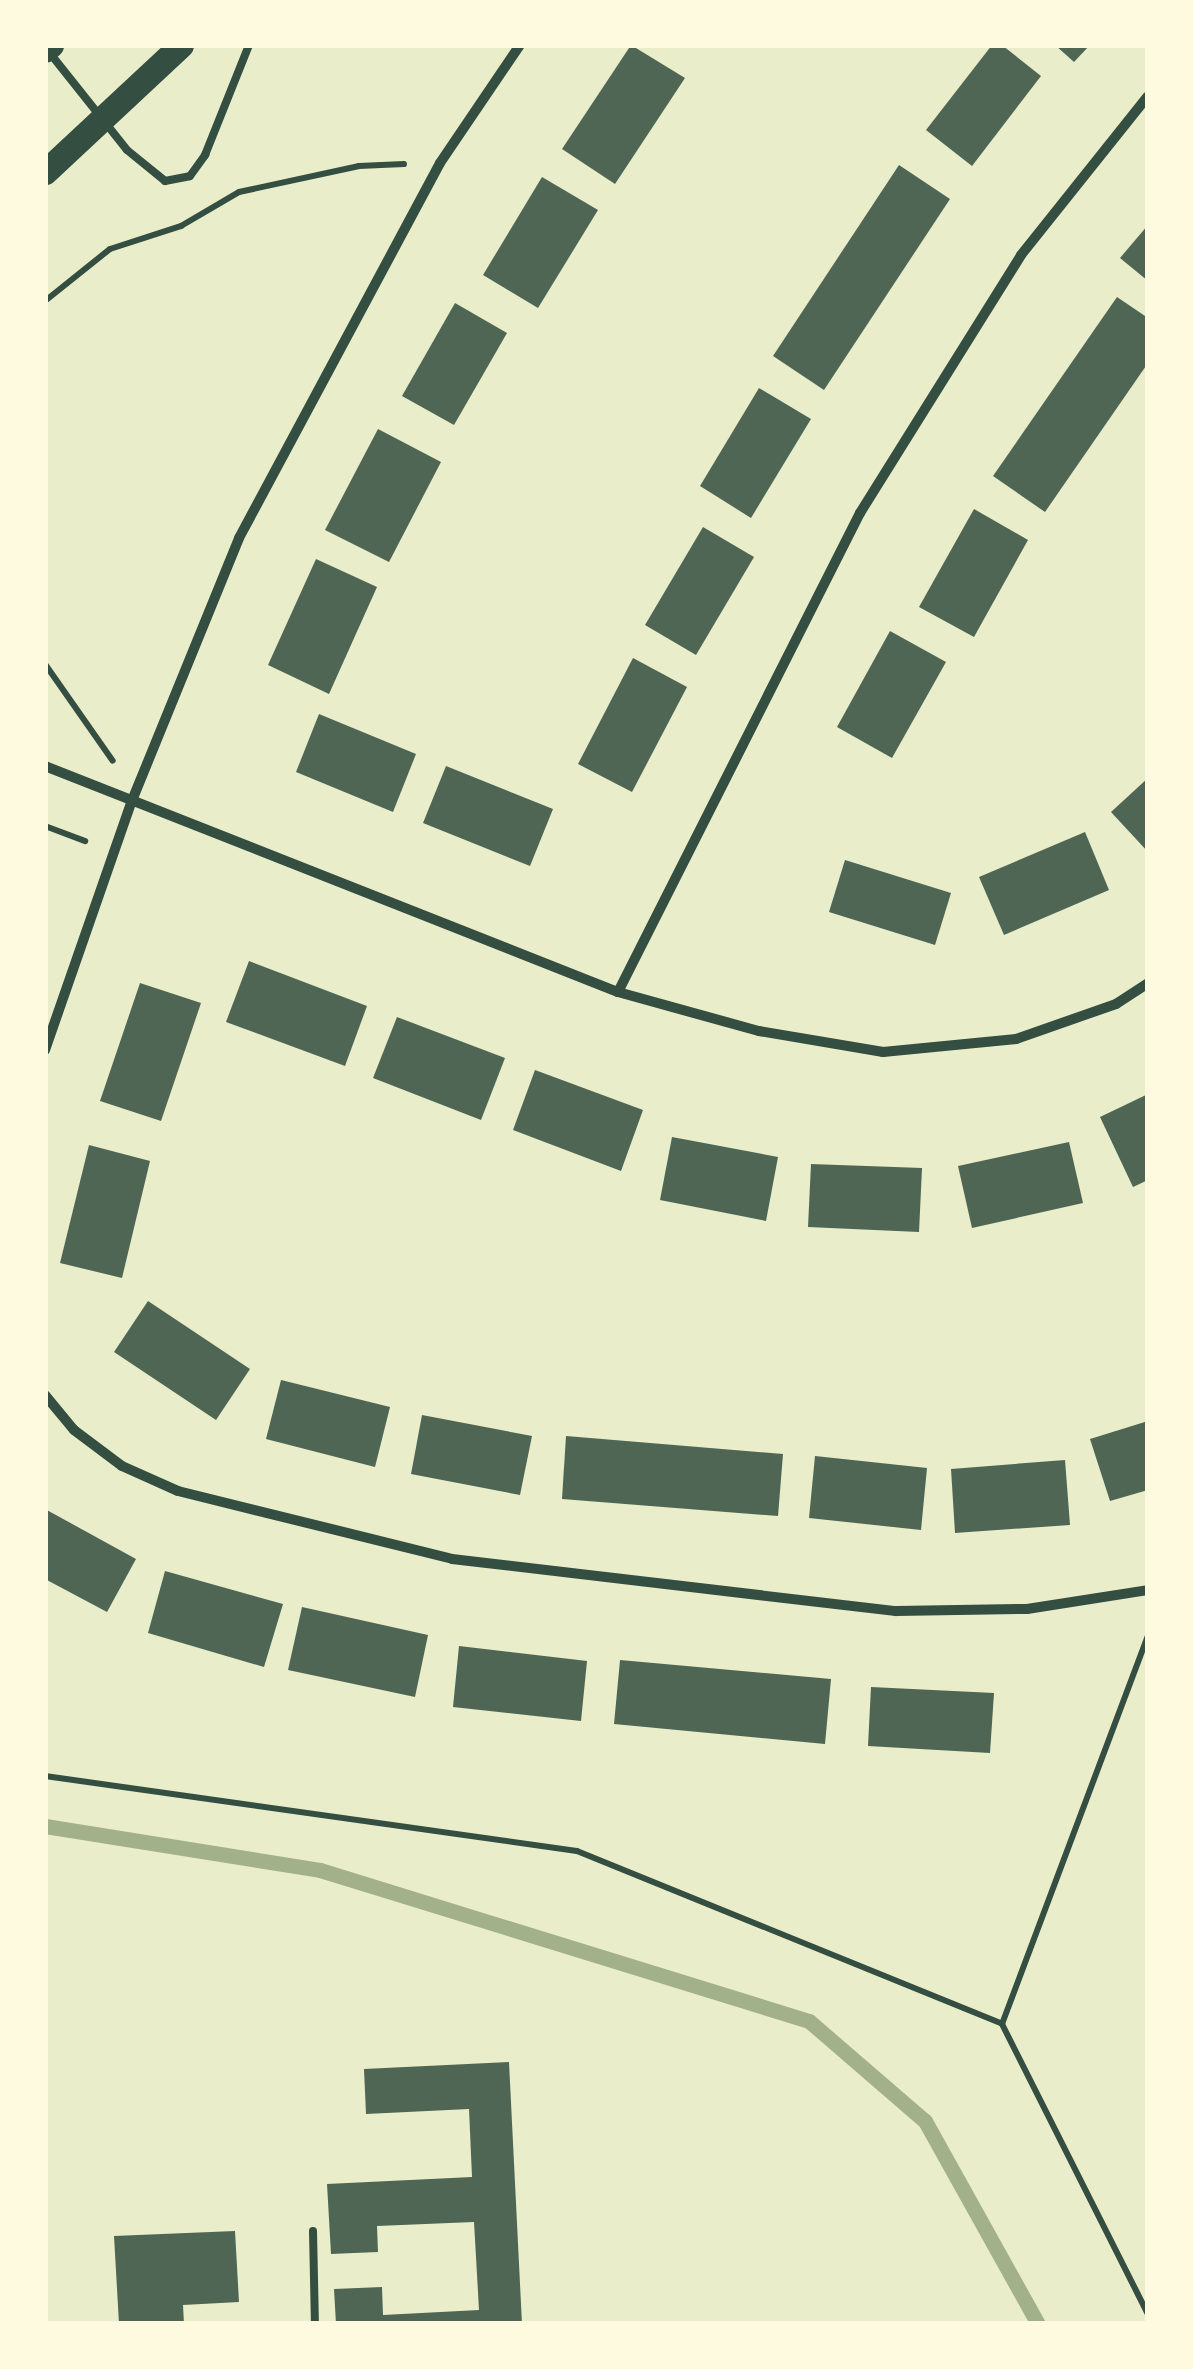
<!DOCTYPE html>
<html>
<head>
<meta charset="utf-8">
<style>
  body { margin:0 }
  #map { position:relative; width:1193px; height:2369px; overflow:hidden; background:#e9edc9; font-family:"Roboto Serif",serif }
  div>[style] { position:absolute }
  .stream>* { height:15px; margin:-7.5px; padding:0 7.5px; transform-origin:7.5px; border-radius:7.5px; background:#a3b18a }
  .building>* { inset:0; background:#4f6655 }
  .path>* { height:6px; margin:-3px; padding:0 3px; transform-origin:3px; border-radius:3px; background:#344e41 }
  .service>* { height:8px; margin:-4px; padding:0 4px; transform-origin:4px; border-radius:4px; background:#344e41 }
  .minor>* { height:10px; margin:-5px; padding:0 5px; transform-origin:5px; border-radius:5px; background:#344e41 }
  .primary>* { height:25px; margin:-12.5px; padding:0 12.5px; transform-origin:12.5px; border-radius:12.5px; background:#344e41 }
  span { translate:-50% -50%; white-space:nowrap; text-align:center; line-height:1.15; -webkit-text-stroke:8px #fefae0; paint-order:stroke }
  .frame { position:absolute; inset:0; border:48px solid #fefae0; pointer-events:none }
</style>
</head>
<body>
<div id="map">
  <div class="stream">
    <div style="left:45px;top:1826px;width:278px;rotate:9.1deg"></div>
    <div style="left:320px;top:1870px;width:512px;rotate:17.16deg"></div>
    <div style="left:809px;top:2021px;width:153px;rotate:40.8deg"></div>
    <div style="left:925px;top:2121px;width:232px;rotate:60.9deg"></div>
  </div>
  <div class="building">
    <div style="clip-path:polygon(631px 45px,685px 78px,615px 184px,562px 149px)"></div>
    <div style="clip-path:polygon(992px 45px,1002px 45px,1041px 76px,972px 166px,926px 130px)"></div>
    <div style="clip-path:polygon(1055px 45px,1090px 45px,1074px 62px)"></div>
    <div style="clip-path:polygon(899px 165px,950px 199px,824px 390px,773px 356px)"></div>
    <div style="clip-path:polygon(542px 177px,598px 210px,538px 308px,483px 275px)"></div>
    <div style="clip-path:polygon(1148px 225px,1148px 281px,1120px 258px)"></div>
    <div style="clip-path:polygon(1117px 297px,1148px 318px,1148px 363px,1045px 512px,993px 476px)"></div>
    <div style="clip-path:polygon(455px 303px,507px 333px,454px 425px,402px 396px)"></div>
    <div style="clip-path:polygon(759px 388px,811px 419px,751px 518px,700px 486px)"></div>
    <div style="clip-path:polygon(378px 429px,441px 462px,389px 562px,325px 530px)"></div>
    <div style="clip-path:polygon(974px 509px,1028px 540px,974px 637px,919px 607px)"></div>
    <div style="clip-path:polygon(703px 527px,754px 557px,696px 655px,645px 625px)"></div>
    <div style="clip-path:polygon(316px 559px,377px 587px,329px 694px,268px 665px)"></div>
    <div style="clip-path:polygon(890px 631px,946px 662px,892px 758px,837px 727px)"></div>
    <div style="clip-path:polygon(633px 658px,687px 687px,632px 792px,578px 764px)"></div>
    <div style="clip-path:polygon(319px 714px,416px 754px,393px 812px,296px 772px)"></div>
    <div style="clip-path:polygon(446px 766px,553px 809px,530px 866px,423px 823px)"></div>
    <div style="clip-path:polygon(1148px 778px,1148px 852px,1111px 812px)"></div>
    <div style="clip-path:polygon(1085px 832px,1109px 890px,1004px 935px,979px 877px)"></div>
    <div style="clip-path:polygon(845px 860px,951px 893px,935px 945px,829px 912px)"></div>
    <div style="clip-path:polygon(249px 961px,367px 1006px,345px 1066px,226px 1022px)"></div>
    <div style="clip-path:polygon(140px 983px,201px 1003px,161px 1121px,100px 1101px)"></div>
    <div style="clip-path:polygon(397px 1017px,505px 1058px,481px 1120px,373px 1078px)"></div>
    <div style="clip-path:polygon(535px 1070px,643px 1110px,621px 1171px,513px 1130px)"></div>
    <div style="clip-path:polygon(1148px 1094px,1148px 1180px,1133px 1187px,1100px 1117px)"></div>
    <div style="clip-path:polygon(672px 1137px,778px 1157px,766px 1221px,660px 1200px)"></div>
    <div style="clip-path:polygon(1069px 1142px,1083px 1203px,972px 1228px,958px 1166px)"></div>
    <div style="clip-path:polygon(89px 1145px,150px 1161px,122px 1278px,60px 1263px)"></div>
    <div style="clip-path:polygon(811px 1164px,922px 1168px,919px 1232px,808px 1227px)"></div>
    <div style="clip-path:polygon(148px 1301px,250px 1369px,216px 1420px,114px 1352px)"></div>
    <div style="clip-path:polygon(281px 1380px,390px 1407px,375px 1467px,266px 1439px)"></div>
    <div style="clip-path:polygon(422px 1415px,532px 1436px,520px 1495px,411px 1474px)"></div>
    <div style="clip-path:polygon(1148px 1421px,1148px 1490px,1110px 1501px,1090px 1439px)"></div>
    <div style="clip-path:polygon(566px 1436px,783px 1454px,778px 1516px,562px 1499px)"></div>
    <div style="clip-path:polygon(815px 1456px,927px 1468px,921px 1530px,809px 1518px)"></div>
    <div style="clip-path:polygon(1065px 1460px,1070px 1525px,955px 1533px,951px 1469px)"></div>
    <div style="clip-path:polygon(45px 1509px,136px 1559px,107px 1612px,45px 1579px)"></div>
    <div style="clip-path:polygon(165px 1571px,283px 1604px,264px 1667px,148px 1633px)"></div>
    <div style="clip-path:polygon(302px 1607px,428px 1635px,415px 1697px,288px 1670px)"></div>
    <div style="clip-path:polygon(459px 1646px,587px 1661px,581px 1721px,453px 1707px)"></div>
    <div style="clip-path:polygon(620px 1660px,831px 1679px,825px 1744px,614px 1724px)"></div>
    <div style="clip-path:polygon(871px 1687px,994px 1693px,990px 1753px,868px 1746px)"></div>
    <div style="clip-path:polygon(509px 2062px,522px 2324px,336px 2324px,334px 2289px,382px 2287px,383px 2315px,479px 2310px,474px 2222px,377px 2226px,378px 2252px,331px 2254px,327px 2184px,472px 2177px,469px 2109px,366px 2114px,364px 2069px)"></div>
    <div style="clip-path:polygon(235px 2231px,239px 2302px,183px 2305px,184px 2324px,119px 2324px,114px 2236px)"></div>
  </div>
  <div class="path">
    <div style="left:45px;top:301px;width:83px;rotate:-38.7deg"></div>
    <div style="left:110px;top:249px;width:75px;rotate:-17.9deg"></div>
    <div style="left:181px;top:226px;width:67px;rotate:-30.4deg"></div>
    <div style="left:239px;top:192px;width:123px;rotate:-12.2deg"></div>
    <div style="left:359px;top:166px;width:45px;rotate:-2.5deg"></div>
    <div style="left:45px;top:664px;width:118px;rotate:55deg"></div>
    <div style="left:45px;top:826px;width:43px;rotate:20.6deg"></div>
    <div style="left:45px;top:1776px;width:537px;rotate:8.02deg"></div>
    <div style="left:577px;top:1851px;width:459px;rotate:22.1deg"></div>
    <div style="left:1002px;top:2024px;width:325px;rotate:63.3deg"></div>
    <div style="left:1002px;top:2024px;width:415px;rotate:-69.4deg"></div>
  </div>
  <div class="service">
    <div style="left:49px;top:52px;width:125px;rotate:51.5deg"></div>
    <div style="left:127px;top:150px;width:49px;rotate:39.2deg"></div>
    <div style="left:165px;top:181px;width:25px;rotate:-11deg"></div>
    <div style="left:190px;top:176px;width:26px;rotate:-54deg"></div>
    <div style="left:205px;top:155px;width:118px;rotate:-68.2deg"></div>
    <div style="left:313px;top:2231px;width:93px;rotate:88.8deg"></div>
  </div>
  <div class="minor">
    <div style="left:45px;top:766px;width:616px;rotate:21.53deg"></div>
    <div style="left:618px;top:992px;width:146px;rotate:15.5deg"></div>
    <div style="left:759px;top:1031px;width:126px;rotate:9.6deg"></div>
    <div style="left:883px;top:1052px;width:134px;rotate:-5.6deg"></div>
    <div style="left:1016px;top:1039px;width:106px;rotate:-19.3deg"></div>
    <div style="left:1116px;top:1004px;width:38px;rotate:-33deg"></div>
    <div style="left:618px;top:992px;width:537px;rotate:-63.2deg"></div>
    <div style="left:860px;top:513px;width:304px;rotate:-58deg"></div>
    <div style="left:1021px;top:255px;width:203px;rotate:-51.4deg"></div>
    <div style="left:45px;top:1050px;width:262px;rotate:-70.8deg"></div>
    <div style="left:131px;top:803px;width:286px;rotate:-67.8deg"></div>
    <div style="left:239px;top:538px;width:425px;rotate:-61.8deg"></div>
    <div style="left:440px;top:163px;width:143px;rotate:-55.9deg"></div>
    <div style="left:45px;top:1395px;width:45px;rotate:50.4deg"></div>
    <div style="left:74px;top:1430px;width:60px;rotate:36.9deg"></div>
    <div style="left:122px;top:1466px;width:61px;rotate:24.1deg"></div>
    <div style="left:178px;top:1491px;width:282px;rotate:13.9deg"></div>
    <div style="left:452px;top:1559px;width:447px;rotate:6.7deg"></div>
    <div style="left:896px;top:1611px;width:131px;rotate:-0.9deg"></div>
    <div style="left:1027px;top:1609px;width:122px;rotate:-8.9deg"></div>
  </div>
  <div class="primary">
    <div style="left:45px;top:50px;width:8px;rotate:-40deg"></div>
    <div style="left:45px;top:172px;width:186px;rotate:-43deg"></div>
  </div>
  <div class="frame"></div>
</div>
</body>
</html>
